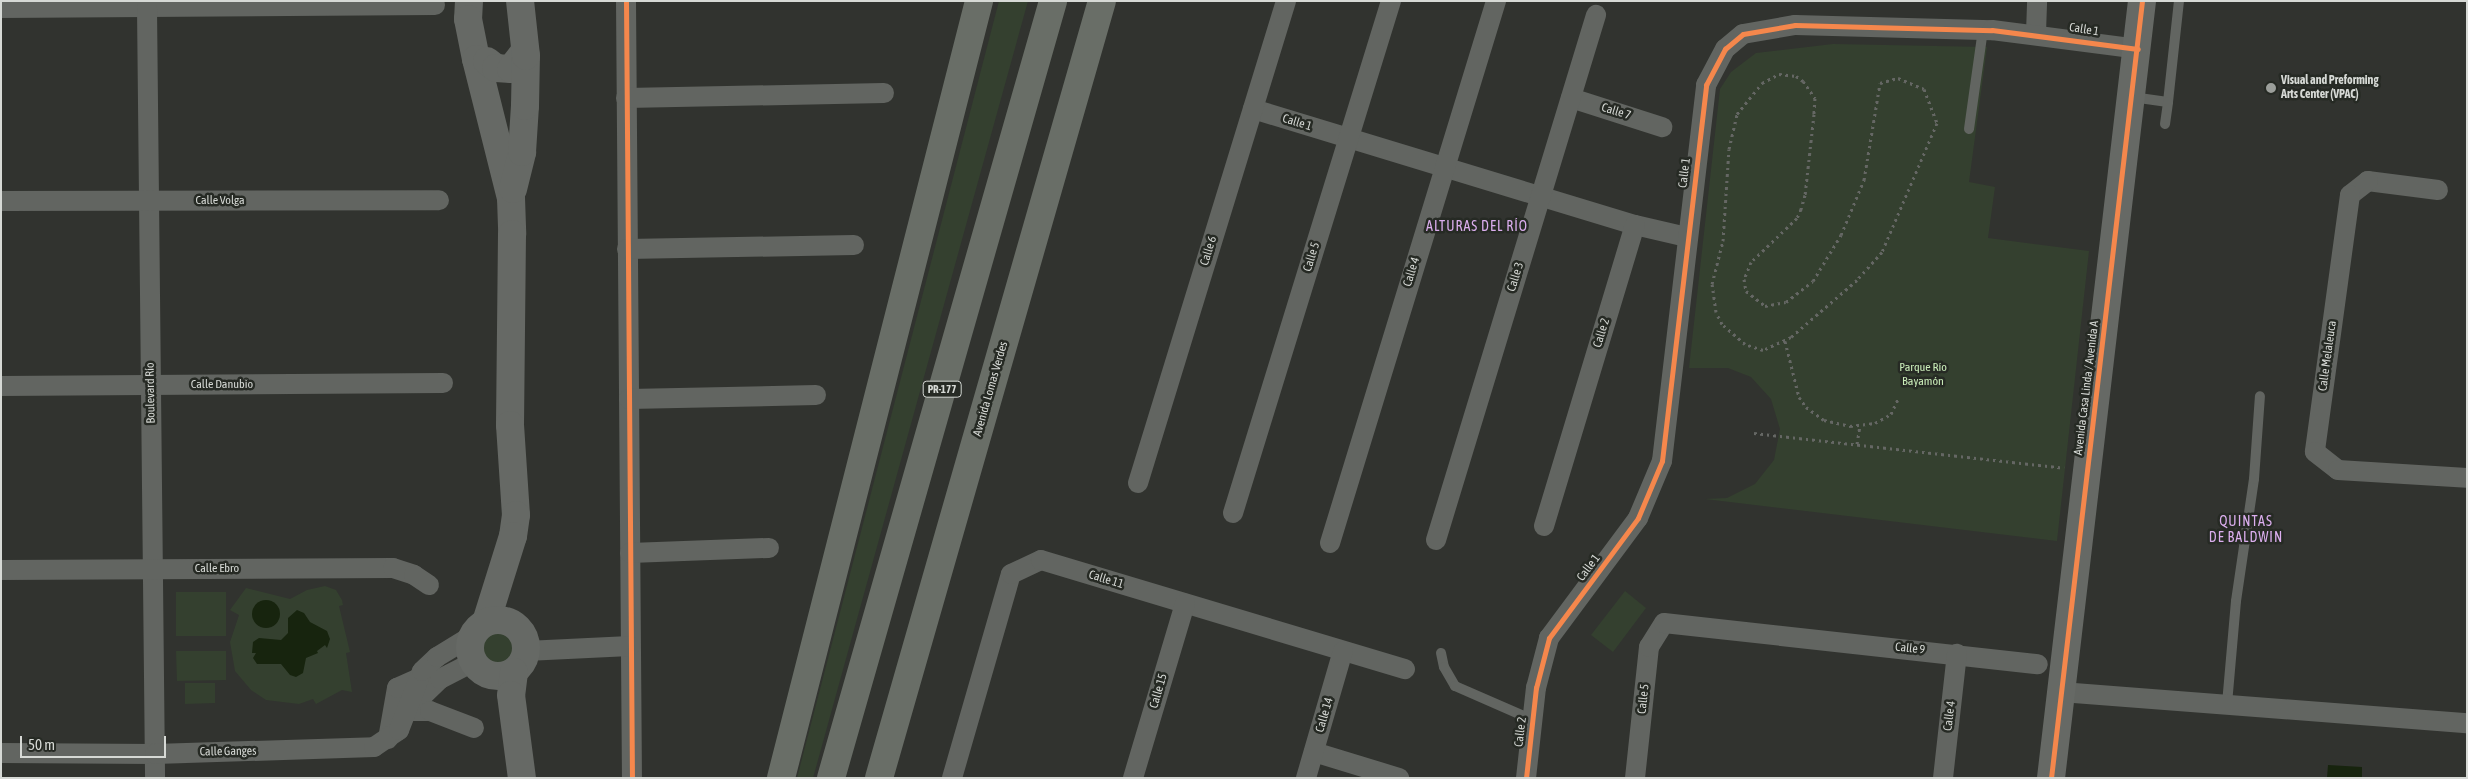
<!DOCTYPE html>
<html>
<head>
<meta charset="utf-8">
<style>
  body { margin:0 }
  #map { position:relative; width:2468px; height:779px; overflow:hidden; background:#31332f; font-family:"Asap Condensed",sans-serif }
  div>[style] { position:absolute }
  .green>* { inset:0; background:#34402f }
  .round { border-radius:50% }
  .water>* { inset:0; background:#17240e }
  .path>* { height:3px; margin-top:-1.5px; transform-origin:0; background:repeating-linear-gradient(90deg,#656764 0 2.5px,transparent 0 6.5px) }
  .lane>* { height:10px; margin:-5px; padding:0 5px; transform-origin:5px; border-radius:5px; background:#626561 }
  .street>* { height:20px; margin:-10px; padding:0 10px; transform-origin:10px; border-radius:10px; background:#626561 }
  .secondary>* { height:28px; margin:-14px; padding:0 14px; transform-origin:14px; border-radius:14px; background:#666965 }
  .secondary>.ring { margin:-14px; padding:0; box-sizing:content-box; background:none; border:28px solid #666965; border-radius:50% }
  .highway>* { height:28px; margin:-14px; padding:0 14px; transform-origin:14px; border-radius:14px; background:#696e67 }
  .cycleway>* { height:5px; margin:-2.5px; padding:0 2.5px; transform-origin:2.5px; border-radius:2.5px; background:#f5874c }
  .dots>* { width:14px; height:14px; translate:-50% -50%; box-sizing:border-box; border:2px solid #262a24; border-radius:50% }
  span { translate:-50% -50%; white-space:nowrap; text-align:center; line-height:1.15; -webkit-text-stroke:5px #262a24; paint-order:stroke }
  .shield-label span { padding:1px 4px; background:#262a24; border:1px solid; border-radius:4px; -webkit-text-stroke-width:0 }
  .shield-label { font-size:11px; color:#d6d9d5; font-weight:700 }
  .street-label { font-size:12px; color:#d6d9d5 }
  .poi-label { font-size:12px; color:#d6d9d5; font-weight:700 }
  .left { translate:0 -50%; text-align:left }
  .park-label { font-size:12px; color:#c9ebb8 }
  .neighbourhood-label { font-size:14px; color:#dbaeee; letter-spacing:1px }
  .frame { position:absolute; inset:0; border:2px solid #d6d9d5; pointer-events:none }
  .scale { position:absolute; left:20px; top:736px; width:146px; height:22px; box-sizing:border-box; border:2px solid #d6d9d5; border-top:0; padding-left:6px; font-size:15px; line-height:18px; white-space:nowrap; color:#d6d9d5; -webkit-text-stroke:4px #262a24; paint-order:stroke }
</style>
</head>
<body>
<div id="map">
  <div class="green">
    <div style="clip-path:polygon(999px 1px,1028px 1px,813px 778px,797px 778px)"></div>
    <div style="clip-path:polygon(1833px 44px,1987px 47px,1969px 182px,1995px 187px,1988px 238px,2089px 251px,2057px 541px,1705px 499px,1727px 498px,1755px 484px,1774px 460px,1780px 429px,1771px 399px,1751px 377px,1728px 368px,1689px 368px,1720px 89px,1731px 72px,1756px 53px)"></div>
    <div style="clip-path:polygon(325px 586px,336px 590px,342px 600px,343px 605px,339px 606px,350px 652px,346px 653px,352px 692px,342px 690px,316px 704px,313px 699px,299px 704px,266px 700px,251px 690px,235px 671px,230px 642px,239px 615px,230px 610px,246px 588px,290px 599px,307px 590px)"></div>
    <div style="clip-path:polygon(1625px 591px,1646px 608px,1613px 652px,1591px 635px)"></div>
    <div style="clip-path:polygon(176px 592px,226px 592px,226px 636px,176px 636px)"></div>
    <div class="round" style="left:478px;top:630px;width:38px;height:38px"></div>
    <div style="clip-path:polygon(176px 651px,226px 651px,226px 680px,177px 681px)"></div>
    <div style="clip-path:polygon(185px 683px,215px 683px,215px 703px,185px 704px)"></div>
  </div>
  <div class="water">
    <div class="round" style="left:252px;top:600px;width:28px;height:28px"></div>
    <div style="clip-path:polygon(297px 610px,304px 613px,310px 622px,327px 631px,330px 639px,327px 648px,325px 645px,317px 651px,318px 653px,306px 658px,303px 673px,296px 677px,290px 675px,281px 664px,257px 664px,253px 658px,256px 653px,252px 653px,253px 642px,259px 638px,281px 640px,288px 633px,288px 618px)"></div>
    <div style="clip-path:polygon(2328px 765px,2362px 767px,2362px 778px,2327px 778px)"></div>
  </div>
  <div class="path">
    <div style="left:1779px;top:74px;width:17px;rotate:7deg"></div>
    <div style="left:1796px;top:76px;width:9px;rotate:36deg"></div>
    <div style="left:1803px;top:81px;width:21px;rotate:55deg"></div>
    <div style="left:1815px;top:98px;width:16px;rotate:94deg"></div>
    <div style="left:1814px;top:114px;width:81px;rotate:96.3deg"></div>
    <div style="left:1805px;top:195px;width:15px;rotate:106deg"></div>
    <div style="left:1801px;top:209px;width:10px;rotate:114deg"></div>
    <div style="left:1797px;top:218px;width:64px;rotate:136.3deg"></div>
    <div style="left:1751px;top:262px;width:18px;rotate:112deg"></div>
    <div style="left:1744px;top:279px;width:12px;rotate:81deg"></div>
    <div style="left:1746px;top:291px;width:24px;rotate:38deg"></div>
    <div style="left:1765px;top:306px;width:21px;rotate:-11deg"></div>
    <div style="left:1786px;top:302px;width:34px;rotate:-38deg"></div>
    <div style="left:1813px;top:281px;width:54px;rotate:-58.7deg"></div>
    <div style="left:1841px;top:235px;width:60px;rotate:-67.3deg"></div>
    <div style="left:1864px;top:180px;width:98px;rotate:-80.6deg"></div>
    <div style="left:1880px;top:83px;width:19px;rotate:-16deg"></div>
    <div style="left:1898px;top:78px;width:28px;rotate:23deg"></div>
    <div style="left:1924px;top:89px;width:36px;rotate:69deg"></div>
    <div style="left:1937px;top:123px;width:140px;rotate:113.1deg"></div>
    <div style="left:1882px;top:252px;width:38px;rotate:132deg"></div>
    <div style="left:1857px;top:280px;width:87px;rotate:139.2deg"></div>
    <div style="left:1791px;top:337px;width:31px;rotate:155deg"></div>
    <div style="left:1763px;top:350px;width:19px;rotate:-162deg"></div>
    <div style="left:1745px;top:344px;width:30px;rotate:-139deg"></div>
    <div style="left:1722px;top:324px;width:13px;rotate:-117deg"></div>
    <div style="left:1716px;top:312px;width:28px;rotate:-98deg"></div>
    <div style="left:1712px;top:284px;width:44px;rotate:-75.7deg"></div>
    <div style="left:1723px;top:241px;width:92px;rotate:-86.3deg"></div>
    <div style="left:1729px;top:149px;width:36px;rotate:-77deg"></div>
    <div style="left:1737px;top:114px;width:40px;rotate:-51deg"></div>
    <div style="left:1762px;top:83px;width:19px;rotate:-28deg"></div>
    <div style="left:1785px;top:341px;width:58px;rotate:76deg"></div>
    <div style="left:1799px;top:397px;width:12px;rotate:55deg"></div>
    <div style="left:1806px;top:407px;width:22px;rotate:36deg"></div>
    <div style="left:1824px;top:420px;width:27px;rotate:13deg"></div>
    <div style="left:1850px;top:426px;width:25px;rotate:-7deg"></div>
    <div style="left:1875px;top:423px;width:18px;rotate:-29deg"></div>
    <div style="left:1891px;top:414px;width:17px;rotate:-65deg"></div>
    <div style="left:1754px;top:433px;width:312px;rotate:6.4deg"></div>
    <div style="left:1857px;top:444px;width:18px;rotate:-81deg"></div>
  </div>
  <div class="lane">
    <div style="left:2132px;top:97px;width:36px;rotate:8deg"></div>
    <div style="left:2168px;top:102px;width:102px;rotate:-83.8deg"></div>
    <div style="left:2165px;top:124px;width:22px;rotate:-82deg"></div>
    <div style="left:1969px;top:129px;width:101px;rotate:-82deg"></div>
    <div style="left:1441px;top:653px;width:14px;rotate:78deg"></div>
    <div style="left:1444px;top:667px;width:22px;rotate:60deg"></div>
    <div style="left:1455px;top:686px;width:85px;rotate:23.6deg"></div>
    <div style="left:2227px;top:704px;width:103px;rotate:-85deg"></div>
    <div style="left:2236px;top:601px;width:123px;rotate:-81.6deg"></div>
    <div style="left:2254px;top:479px;width:83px;rotate:-85.9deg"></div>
  </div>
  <div class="street">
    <div style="left:626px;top:1px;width:777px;rotate:89.56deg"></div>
    <div style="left:1px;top:8px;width:434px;rotate:-0.4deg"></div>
    <div style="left:147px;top:8px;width:770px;rotate:89.4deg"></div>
    <div style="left:2036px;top:33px;width:32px;rotate:-88deg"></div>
    <div style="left:626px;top:98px;width:258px;rotate:-1.1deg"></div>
    <div style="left:1571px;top:98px;width:96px;rotate:17.7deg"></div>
    <div style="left:1253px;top:109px;width:399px;rotate:16.9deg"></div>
    <div style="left:1635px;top:225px;width:53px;rotate:13deg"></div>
    <div style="left:2438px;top:190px;width:71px;rotate:-172.7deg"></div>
    <div style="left:2368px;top:181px;width:23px;rotate:142deg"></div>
    <div style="left:2350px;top:195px;width:259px;rotate:97.8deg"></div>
    <div style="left:2315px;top:452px;width:29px;rotate:38deg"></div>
    <div style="left:2338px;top:470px;width:129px;rotate:3.5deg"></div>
    <div style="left:1px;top:201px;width:438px;rotate:-0.1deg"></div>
    <div style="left:627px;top:249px;width:227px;rotate:-1deg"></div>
    <div style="left:1px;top:386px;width:442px;rotate:-0.4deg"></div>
    <div style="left:629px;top:399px;width:187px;rotate:-1.2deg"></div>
    <div style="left:1138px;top:483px;width:504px;rotate:-72.93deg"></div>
    <div style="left:1233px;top:513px;width:536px;rotate:-72.85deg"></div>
    <div style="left:1544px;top:526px;width:314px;rotate:-73.2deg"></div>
    <div style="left:1436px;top:540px;width:549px;rotate:-73.05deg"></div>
    <div style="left:1330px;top:543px;width:567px;rotate:-72.97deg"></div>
    <div style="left:630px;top:553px;width:139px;rotate:-2.1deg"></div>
    <div style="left:1px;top:570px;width:392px;rotate:-0.3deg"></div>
    <div style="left:393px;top:568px;width:22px;rotate:18deg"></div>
    <div style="left:414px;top:575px;width:18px;rotate:34deg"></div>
    <div style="left:526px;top:651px;width:104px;rotate:-2.8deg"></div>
    <div style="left:2061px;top:692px;width:407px;rotate:4.4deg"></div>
    <div style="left:407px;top:711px;width:46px;rotate:-44.1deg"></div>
    <div style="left:440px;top:679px;width:37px;rotate:-27deg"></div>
    <div style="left:407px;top:711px;width:23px"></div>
    <div style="left:430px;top:711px;width:47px;rotate:21.1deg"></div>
    <div style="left:388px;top:739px;width:52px;rotate:-80deg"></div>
    <div style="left:397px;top:688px;width:24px;rotate:-24deg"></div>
    <div style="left:1314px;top:752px;width:89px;rotate:17deg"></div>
    <div style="left:1px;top:753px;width:154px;rotate:0.4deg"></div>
    <div style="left:155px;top:754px;width:219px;rotate:-1.8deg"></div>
    <div style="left:374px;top:747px;width:30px;rotate:-34deg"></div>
    <div style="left:399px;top:730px;width:63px;rotate:-68.7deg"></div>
    <div style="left:422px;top:671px;width:21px;rotate:-43deg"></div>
    <div style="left:437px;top:657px;width:42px;rotate:-31.4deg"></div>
    <div style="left:952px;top:778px;width:212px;rotate:-73.9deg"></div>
    <div style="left:1011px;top:574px;width:33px;rotate:-25deg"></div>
    <div style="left:1041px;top:560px;width:380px;rotate:16.7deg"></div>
    <div style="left:1133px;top:778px;width:182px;rotate:-73.4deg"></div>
    <div style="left:1306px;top:778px;width:132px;rotate:-73.8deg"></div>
    <div style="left:1526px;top:778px;width:91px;rotate:-83.7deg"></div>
    <div style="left:1536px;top:688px;width:52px;rotate:-75.4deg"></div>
    <div style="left:1549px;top:638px;width:149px;rotate:-53.4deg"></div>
    <div style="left:1638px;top:518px;width:62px;rotate:-67.2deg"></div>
    <div style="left:1662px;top:461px;width:379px;rotate:-83.3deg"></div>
    <div style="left:1706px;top:85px;width:41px;rotate:-62.2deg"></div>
    <div style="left:1725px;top:49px;width:23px;rotate:-40deg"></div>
    <div style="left:1743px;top:34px;width:53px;rotate:-9.8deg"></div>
    <div style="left:1795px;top:25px;width:197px;rotate:1.5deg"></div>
    <div style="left:1992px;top:30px;width:147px;rotate:7.4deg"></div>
    <div style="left:1635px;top:778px;width:132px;rotate:-83.9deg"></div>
    <div style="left:1649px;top:647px;width:28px;rotate:-58deg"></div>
    <div style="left:1664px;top:623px;width:376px;rotate:6.3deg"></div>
    <div style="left:1943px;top:778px;width:125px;rotate:-83.6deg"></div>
  </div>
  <div class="secondary">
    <div style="left:469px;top:1px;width:18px;rotate:93deg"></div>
    <div style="left:468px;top:19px;width:41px;rotate:78.7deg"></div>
    <div style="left:476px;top:59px;width:143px;rotate:75.9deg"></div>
    <div style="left:511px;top:198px;width:36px;rotate:88deg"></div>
    <div style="left:512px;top:234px;width:191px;rotate:90.6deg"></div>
    <div style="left:510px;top:425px;width:90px;rotate:86.2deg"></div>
    <div style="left:516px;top:515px;width:21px;rotate:98deg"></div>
    <div style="left:513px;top:536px;width:90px;rotate:107.4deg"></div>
    <div style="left:487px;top:61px;width:11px;rotate:38deg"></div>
    <div style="left:496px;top:68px;width:15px;rotate:4deg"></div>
    <div style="left:511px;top:69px;width:23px;rotate:-52deg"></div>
    <div style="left:513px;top:189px;width:38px;rotate:-76deg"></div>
    <div style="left:522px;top:152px;width:46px;rotate:-86.3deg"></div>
    <div style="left:525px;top:106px;width:50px;rotate:-88.9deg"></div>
    <div style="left:526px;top:56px;width:55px;rotate:-96.2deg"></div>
    <div class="ring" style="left:470px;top:620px;width:28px;height:28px"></div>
    <div style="left:514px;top:672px;width:23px;rotate:97deg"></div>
    <div style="left:511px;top:695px;width:84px;rotate:82.5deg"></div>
    <div style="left:2051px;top:778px;width:782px;rotate:-83.32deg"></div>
  </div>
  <div class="highway">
    <div style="left:781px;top:778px;width:802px;rotate:-75.7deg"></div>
    <div style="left:831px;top:778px;width:808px;rotate:-74.05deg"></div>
    <div style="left:879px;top:778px;width:808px;rotate:-73.99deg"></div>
  </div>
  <div class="cycleway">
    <div style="left:626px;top:1px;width:777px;rotate:89.56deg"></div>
    <div style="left:1526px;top:778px;width:91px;rotate:-83.7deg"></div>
    <div style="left:1536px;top:688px;width:52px;rotate:-75.4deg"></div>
    <div style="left:1549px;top:638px;width:149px;rotate:-53.4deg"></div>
    <div style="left:1638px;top:518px;width:62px;rotate:-67.2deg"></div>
    <div style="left:1662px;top:461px;width:379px;rotate:-83.3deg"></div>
    <div style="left:1706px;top:85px;width:41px;rotate:-62.2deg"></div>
    <div style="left:1725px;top:49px;width:23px;rotate:-40deg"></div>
    <div style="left:1743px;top:34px;width:53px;rotate:-9.8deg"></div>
    <div style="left:1795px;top:25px;width:197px;rotate:1.5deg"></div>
    <div style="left:1992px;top:30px;width:147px;rotate:7.4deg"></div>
    <div style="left:2051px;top:778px;width:782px;rotate:-83.32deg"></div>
  </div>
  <div class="dots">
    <div style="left:2271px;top:88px;background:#9c9f9b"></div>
  </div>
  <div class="shield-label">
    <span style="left:942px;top:389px">PR-177</span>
  </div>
  <div class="street-label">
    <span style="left:2084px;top:30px;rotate:9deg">Calle 1</span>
    <span style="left:1616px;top:112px;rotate:17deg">Calle 7</span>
    <span style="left:1297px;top:123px;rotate:17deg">Calle 1</span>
    <span style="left:1685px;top:173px;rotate:-83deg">Calle 1</span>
    <span style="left:220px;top:201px">Calle Volga</span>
    <span style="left:1209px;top:251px;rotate:-73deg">Calle 6</span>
    <span style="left:1312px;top:257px;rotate:-73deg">Calle 5</span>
    <span style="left:1412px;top:272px;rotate:-73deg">Calle 4</span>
    <span style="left:1516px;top:277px;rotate:-73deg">Calle 3</span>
    <span style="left:1602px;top:333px;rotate:-73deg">Calle 2</span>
    <span style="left:2328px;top:356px;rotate:-82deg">Calle Melaleuca</span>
    <span style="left:222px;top:385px">Calle Danubio</span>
    <span style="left:2087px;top:388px;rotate:-83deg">Avenida Casa Linda / Avenida A</span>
    <span style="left:991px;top:389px;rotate:-74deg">Avenida Lomas Verdes</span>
    <span style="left:151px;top:393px;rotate:-91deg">Boulevard Río</span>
    <span style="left:1589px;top:568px;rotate:-53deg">Calle 1</span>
    <span style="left:217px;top:569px">Calle Ebro</span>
    <span style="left:1106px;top:580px;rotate:17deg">Calle 11</span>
    <span style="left:1910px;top:649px;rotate:6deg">Calle 9</span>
    <span style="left:1159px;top:691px;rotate:-74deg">Calle 15</span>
    <span style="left:1644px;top:699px;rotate:-84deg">Calle 5</span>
    <span style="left:1325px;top:715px;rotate:-74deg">Calle 14</span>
    <span style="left:1950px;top:716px;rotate:-83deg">Calle 4</span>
    <span style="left:1521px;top:732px;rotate:-83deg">Calle 2</span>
    <span style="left:228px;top:752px;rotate:-1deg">Calle Ganges</span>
  </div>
  <div class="poi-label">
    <span class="left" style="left:2281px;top:88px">Visual and Preforming<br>Arts Center (VPAC)</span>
  </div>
  <div class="park-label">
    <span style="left:1923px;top:375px">Parque Río<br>Bayamón</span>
  </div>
  <div class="neighbourhood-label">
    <span style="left:1477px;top:226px">ALTURAS DEL RÍO</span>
    <span style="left:2246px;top:529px">QUINTAS<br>DE BALDWIN</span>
  </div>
  <div class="frame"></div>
  <div class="scale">50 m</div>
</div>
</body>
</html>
